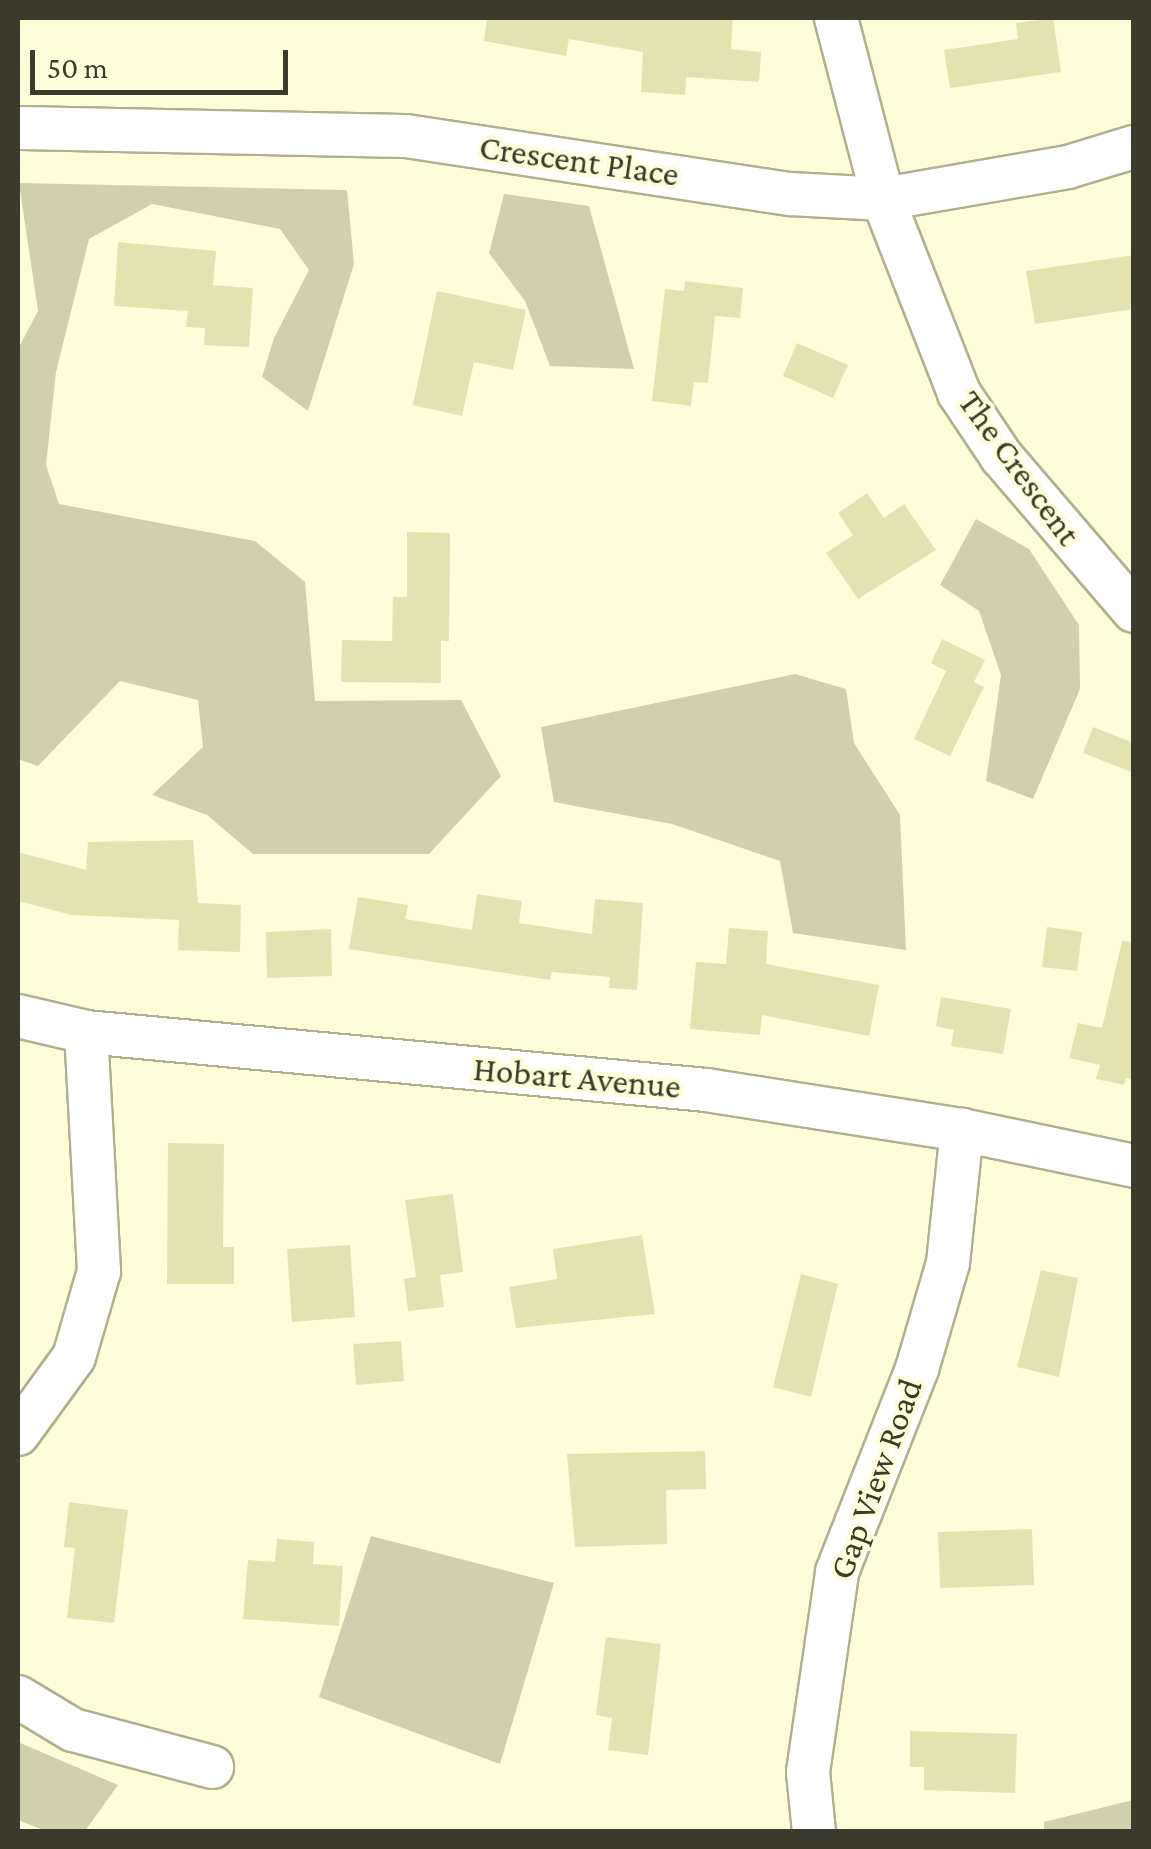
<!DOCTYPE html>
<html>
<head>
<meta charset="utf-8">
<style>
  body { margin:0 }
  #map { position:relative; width:1151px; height:1849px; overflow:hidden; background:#fdfdda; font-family:"Crimson Pro",serif }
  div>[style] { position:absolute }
  .green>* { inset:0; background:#d0d0ac }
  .building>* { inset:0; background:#e3e3b2 }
  .roads { filter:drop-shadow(2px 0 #b0b08f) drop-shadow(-2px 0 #b0b08f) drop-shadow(0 2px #b0b08f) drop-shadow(0 -2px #b0b08f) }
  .street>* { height:42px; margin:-21px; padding:0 21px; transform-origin:21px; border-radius:21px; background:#fff }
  span { translate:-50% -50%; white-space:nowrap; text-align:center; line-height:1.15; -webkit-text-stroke:8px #fdfdda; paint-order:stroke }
  .street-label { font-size:35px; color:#3a3a2d }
  .frame { position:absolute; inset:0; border:20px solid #3a3a2d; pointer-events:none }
  .scale { position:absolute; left:30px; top:50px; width:258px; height:45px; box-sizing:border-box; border:5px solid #3a3a2d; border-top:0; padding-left:12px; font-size:30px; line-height:35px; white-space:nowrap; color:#3a3a2d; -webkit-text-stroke:8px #fdfdda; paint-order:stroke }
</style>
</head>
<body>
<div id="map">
  <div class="green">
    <div style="clip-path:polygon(19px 183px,347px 190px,354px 264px,308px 411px,262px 377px,274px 338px,309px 270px,280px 229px,152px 204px,89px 239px,56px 372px,46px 465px,59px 504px,255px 541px,305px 582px,315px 701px,461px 700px,501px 776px,429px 854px,253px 854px,207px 815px,152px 795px,203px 747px,198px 700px,120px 681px,38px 766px,18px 759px,18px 349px,38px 311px)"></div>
    <div style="clip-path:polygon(504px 194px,589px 206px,634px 369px,550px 366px,525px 301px,489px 253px)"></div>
    <div style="clip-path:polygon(976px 519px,1029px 549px,1079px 625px,1080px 689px,1033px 799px,986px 781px,1001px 675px,979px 611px,940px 585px)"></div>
    <div style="clip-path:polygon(795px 674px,846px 689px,854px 743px,900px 815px,906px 950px,793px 933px,780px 861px,672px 824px,554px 802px,541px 727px)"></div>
    <div style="clip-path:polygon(371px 1536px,554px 1583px,500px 1764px,319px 1697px)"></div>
    <div style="clip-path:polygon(18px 1742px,118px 1785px,85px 1831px,46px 1831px,18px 1820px)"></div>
    <div style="clip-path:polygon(1133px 1800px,1133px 1831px,1044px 1831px,1044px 1822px)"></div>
  </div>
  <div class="building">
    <div style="clip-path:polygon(487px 18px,733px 18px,731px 49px,761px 52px,759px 82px,686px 77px,685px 95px,641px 92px,643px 52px,569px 39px,566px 56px,484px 41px)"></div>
    <div style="clip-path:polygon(1053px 18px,1061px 72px,950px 88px,944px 50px,1018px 39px,1016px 23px)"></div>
    <div style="clip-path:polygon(118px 242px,216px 251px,213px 285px,253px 288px,249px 347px,204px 345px,205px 328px,186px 327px,188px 311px,114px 306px)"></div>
    <div style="clip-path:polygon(1134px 255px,1134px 309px,1035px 324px,1026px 271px)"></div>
    <div style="clip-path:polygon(685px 281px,743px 288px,740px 318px,715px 316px,708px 383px,694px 382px,691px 406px,652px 401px,665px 289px,684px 291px)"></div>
    <div style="clip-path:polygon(437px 291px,526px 310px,513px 370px,474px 362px,462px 416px,413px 405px)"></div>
    <div style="clip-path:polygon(797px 343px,848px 365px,833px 398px,783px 376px)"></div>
    <div style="clip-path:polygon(867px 493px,884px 518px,904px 504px,936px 550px,858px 599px,826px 553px,853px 535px,838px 513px)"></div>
    <div style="clip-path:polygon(407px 532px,450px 533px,449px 641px,441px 641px,441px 683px,341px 682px,342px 640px,392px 641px,393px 597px,407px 597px)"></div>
    <div style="clip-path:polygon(942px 639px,985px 660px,974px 682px,984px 687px,950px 756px,914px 739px,946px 671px,931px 663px)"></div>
    <div style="clip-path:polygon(1093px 727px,1134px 743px,1134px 773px,1083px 753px)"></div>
    <div style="clip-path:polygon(193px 840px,198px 903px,241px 905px,240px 952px,178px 950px,179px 920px,72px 915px,18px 901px,18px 852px,86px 870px,88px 842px)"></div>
    <div style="clip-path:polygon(477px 894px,522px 901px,519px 923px,592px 934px,595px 899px,643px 903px,637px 990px,609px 988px,610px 977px,552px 972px,550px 980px,349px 949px,358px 897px,408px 905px,405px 919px,472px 930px)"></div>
    <div style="clip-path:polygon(1047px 927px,1082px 932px,1077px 971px,1042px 967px)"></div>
    <div style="clip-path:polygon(729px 928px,768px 931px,766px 964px,879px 985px,869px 1036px,762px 1015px,760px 1035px,690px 1029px,696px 962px,726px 964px)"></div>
    <div style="clip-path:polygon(331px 929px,332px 976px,267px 978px,266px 932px)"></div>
    <div style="clip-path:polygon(1122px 941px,1134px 942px,1134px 1080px,1126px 1078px,1124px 1085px,1096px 1079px,1100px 1065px,1069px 1058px,1078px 1023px,1102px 1028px)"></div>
    <div style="clip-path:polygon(941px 997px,1011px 1009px,1003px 1054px,951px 1046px,954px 1030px,936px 1026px)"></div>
    <div style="clip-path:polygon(168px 1143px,224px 1144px,223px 1247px,234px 1247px,234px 1284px,167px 1284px)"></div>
    <div style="clip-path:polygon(453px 1194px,463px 1272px,440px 1275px,444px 1307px,408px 1311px,404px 1279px,416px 1277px,405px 1200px)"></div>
    <div style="clip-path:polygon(642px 1235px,655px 1314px,516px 1328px,509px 1287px,557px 1279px,553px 1249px)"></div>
    <div style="clip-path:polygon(350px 1245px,355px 1317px,292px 1322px,287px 1249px)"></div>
    <div style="clip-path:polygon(1041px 1270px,1078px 1278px,1059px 1377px,1017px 1367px)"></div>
    <div style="clip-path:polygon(801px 1274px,838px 1284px,811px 1397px,773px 1387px)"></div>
    <div style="clip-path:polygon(401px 1341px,404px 1381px,356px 1385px,353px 1344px)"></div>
    <div style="clip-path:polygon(705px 1451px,706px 1489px,666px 1490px,667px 1544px,575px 1547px,567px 1454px)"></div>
    <div style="clip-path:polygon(69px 1502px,128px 1510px,114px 1623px,67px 1618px,75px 1548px,64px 1547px)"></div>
    <div style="clip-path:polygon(1032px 1529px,1034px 1585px,940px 1588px,938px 1532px)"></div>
    <div style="clip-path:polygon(277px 1539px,314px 1542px,313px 1564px,343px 1566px,339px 1626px,243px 1619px,248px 1560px,275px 1562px)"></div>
    <div style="clip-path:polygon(606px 1637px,661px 1644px,648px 1755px,608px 1750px,612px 1718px,596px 1715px)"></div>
    <div style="clip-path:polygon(910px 1731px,1017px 1734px,1015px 1793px,924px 1790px,924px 1767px,910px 1767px)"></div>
  </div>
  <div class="roads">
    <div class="street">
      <div style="left:836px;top:18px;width:187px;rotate:75.4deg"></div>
      <div style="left:883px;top:199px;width:208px;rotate:68.6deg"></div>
      <div style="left:959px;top:393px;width:76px;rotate:56.3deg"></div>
      <div style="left:1001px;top:456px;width:204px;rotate:49.4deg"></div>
      <div style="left:18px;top:128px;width:388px;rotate:1.2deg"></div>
      <div style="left:406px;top:136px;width:389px;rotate:8.6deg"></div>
      <div style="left:791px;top:194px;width:92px;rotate:3.1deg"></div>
      <div style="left:883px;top:199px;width:188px;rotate:-9.8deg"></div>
      <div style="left:1068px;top:167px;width:69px;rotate:-16.9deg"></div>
      <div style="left:18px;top:1016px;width:70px;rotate:13.2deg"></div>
      <div style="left:86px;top:1032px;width:623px;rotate:5.34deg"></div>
      <div style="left:706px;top:1090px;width:259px;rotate:8.9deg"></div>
      <div style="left:962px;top:1130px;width:176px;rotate:11.8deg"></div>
      <div style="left:18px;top:1434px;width:95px;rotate:-54deg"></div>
      <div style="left:74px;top:1357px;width:90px;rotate:-73.8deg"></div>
      <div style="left:99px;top:1271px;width:239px;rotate:-93.1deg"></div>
      <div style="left:18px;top:1697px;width:64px;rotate:31deg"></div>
      <div style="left:73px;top:1730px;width:144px;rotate:14.9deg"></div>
      <div style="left:814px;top:1832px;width:60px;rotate:-95.7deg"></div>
      <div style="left:808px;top:1772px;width:202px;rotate:-81.7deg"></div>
      <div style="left:837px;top:1572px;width:218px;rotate:-68.5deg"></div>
      <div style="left:917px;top:1369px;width:110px;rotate:-73.7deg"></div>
      <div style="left:948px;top:1263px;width:134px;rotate:-84deg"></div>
    </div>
  </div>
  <div class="street-label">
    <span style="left:579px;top:161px;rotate:8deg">Crescent Place</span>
    <span style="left:1019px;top:468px;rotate:54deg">The Crescent</span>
    <span style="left:577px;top:1078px;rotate:5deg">Hobart Avenue</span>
    <span style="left:876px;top:1479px;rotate:-70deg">Gap View Road</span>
  </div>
  <div class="frame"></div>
  <div class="scale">50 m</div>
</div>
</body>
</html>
